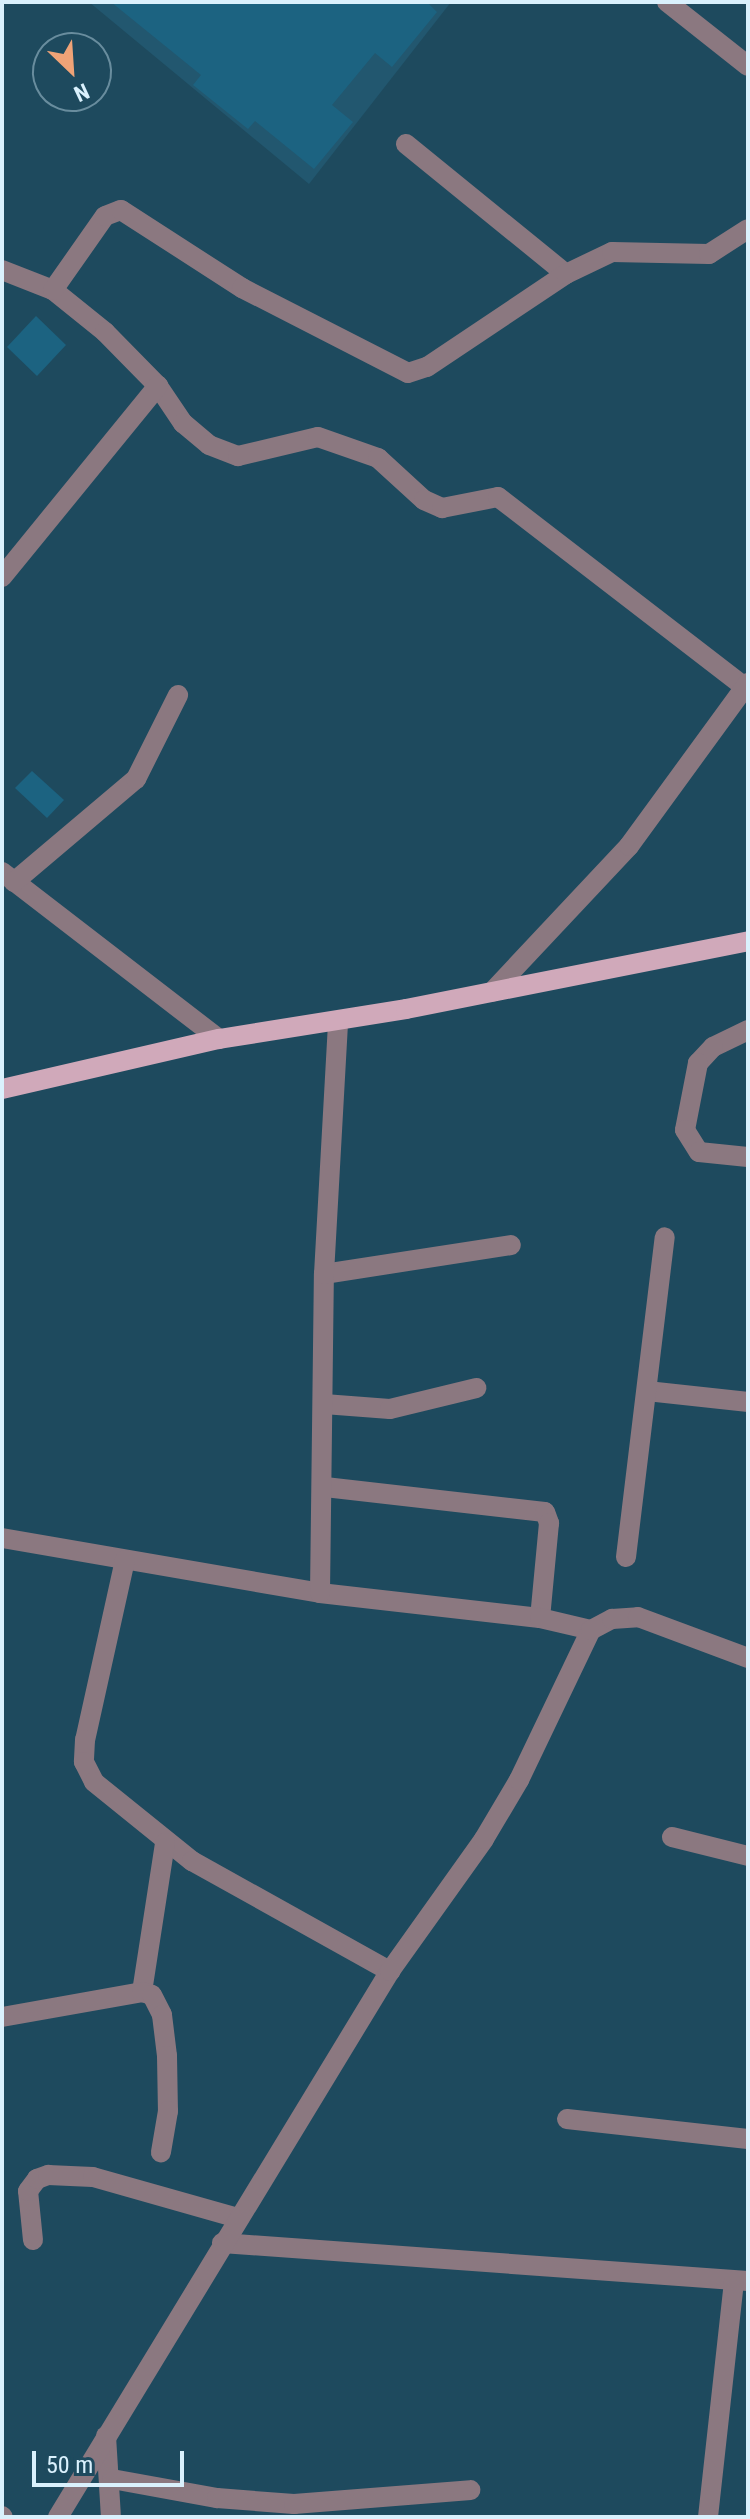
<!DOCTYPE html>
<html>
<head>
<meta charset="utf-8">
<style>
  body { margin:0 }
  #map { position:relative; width:750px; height:2519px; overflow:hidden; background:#1e4a5e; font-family:"Roboto Condensed",sans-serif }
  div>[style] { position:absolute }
  .built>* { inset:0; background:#22576f }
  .building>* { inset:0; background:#1c6381 }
  .minor>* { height:20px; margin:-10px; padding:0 10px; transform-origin:10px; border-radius:10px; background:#8b7880 }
  .major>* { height:20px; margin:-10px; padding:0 10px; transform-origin:10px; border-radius:10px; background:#d0a9ba }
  span { translate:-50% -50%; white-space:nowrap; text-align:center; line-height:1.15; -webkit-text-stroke:8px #1e4a5e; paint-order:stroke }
  .frame { position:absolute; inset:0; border:4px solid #daf1fd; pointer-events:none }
  .north { position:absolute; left:32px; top:32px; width:80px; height:80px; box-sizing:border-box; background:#1e4a5e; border:2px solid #698d9e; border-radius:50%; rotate:155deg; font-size:22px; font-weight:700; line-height:32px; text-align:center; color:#daf1fd }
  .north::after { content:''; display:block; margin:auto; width:28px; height:36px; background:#efa377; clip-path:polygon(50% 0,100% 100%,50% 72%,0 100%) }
  .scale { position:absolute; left:32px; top:2451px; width:152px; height:36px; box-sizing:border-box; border:4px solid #daf1fd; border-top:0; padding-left:10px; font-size:24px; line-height:28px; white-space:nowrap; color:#daf1fd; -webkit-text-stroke:6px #1e4a5e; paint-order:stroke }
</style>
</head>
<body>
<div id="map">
  <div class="built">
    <div style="clip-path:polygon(89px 2px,451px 2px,309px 184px)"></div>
  </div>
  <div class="building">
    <div style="clip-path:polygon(111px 2px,427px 2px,437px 12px,392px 67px,375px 53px,332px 105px,353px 122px,314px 169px,255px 121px,248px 129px,193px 85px,201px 75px)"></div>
    <div style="clip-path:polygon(36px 316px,66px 345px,37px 376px,7px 347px)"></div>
    <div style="clip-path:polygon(32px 771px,64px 800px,47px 818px,15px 788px)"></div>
  </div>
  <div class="minor">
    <div style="left:667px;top:2px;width:103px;rotate:38.3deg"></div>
    <div style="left:406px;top:144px;width:206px;rotate:39.1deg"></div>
    <div style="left:2px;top:270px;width:55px;rotate:21.4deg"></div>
    <div style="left:53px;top:290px;width:67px;rotate:38.9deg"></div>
    <div style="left:105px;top:332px;width:76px;rotate:45.5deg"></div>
    <div style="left:158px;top:386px;width:45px;rotate:56deg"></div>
    <div style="left:183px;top:423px;width:34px;rotate:40deg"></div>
    <div style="left:209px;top:445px;width:31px;rotate:21deg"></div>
    <div style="left:238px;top:456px;width:82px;rotate:-13.4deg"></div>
    <div style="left:318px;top:437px;width:64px;rotate:19.3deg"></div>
    <div style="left:378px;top:458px;width:62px;rotate:42.4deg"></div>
    <div style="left:424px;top:500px;width:20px;rotate:24deg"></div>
    <div style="left:442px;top:508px;width:57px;rotate:-11.1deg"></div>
    <div style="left:498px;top:497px;width:312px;rotate:37.6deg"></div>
    <div style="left:53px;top:290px;width:90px;rotate:-54.9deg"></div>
    <div style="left:105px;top:216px;width:17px;rotate:-21deg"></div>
    <div style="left:121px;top:210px;width:144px;rotate:32.8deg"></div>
    <div style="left:242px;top:288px;width:186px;rotate:27.1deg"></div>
    <div style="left:408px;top:373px;width:20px;rotate:-18deg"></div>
    <div style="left:427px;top:367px;width:167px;rotate:-33.8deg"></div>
    <div style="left:566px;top:274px;width:51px;rotate:-25.6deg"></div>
    <div style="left:612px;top:252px;width:97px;rotate:1.2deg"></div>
    <div style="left:709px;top:254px;width:46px;rotate:-32.7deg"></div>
    <div style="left:2px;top:577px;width:247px;rotate:-50.8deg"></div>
    <div style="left:2px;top:872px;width:274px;rotate:37.6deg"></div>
    <div style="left:14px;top:882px;width:160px;rotate:-40.2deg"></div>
    <div style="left:136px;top:779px;width:94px;rotate:-63.4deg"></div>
    <div style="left:492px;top:992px;width:200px;rotate:-46.8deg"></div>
    <div style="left:629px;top:846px;width:202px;rotate:-53.9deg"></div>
    <div style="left:748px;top:1030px;width:39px;rotate:154deg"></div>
    <div style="left:713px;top:1047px;width:22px;rotate:133deg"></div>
    <div style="left:698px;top:1063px;width:68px;rotate:101deg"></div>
    <div style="left:685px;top:1130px;width:26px;rotate:58deg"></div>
    <div style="left:699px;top:1152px;width:49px;rotate:5.8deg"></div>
    <div style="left:324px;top:1274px;width:189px;rotate:-8.8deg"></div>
    <div style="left:647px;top:1391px;width:102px;rotate:6.2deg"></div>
    <div style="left:324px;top:1404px;width:66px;rotate:4.3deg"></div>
    <div style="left:390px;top:1409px;width:89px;rotate:-13.7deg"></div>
    <div style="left:325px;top:1487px;width:221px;rotate:6.5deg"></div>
    <div style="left:545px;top:1512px;width:12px;rotate:70deg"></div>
    <div style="left:549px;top:1523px;width:95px;rotate:95.4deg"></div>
    <div style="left:2px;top:1538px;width:323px;rotate:9.8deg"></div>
    <div style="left:320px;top:1593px;width:221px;rotate:6.5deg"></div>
    <div style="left:540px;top:1618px;width:52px;rotate:13.2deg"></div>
    <div style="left:626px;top:1557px;width:322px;rotate:-83.1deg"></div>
    <div style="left:125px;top:1560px;width:184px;rotate:102.5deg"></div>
    <div style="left:85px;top:1740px;width:22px;rotate:93deg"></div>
    <div style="left:84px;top:1762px;width:22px;rotate:63deg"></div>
    <div style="left:94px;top:1782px;width:126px;rotate:38.9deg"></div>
    <div style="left:192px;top:1861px;width:227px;rotate:29.1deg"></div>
    <div style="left:320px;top:1593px;width:319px;rotate:-89.3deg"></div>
    <div style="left:324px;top:1274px;width:253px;rotate:-86.8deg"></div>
    <div style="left:672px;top:1837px;width:78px;rotate:14deg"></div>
    <div style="left:142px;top:1992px;width:151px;rotate:-81.2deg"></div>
    <div style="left:2px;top:2017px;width:142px;rotate:-10.1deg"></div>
    <div style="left:142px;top:1992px;width:10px;rotate:17deg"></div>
    <div style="left:152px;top:1995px;width:22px;rotate:63deg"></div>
    <div style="left:162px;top:2015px;width:41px;rotate:83deg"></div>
    <div style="left:167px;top:2056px;width:55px;rotate:89deg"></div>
    <div style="left:168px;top:2111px;width:42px;rotate:99.7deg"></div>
    <div style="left:567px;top:2119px;width:182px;rotate:6.3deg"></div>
    <div style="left:33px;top:2240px;width:49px;rotate:-95.8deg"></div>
    <div style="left:28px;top:2191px;width:15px;rotate:-53deg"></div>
    <div style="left:37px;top:2179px;width:12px;rotate:-20deg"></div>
    <div style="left:48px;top:2175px;width:45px;rotate:2.5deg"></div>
    <div style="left:93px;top:2177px;width:151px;rotate:15.8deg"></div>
    <div style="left:222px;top:2243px;width:527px;rotate:4.13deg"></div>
    <div style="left:106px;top:2436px;width:81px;rotate:86.5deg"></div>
    <div style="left:112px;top:2479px;width:107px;rotate:10.3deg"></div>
    <div style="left:217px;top:2498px;width:77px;rotate:4.5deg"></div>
    <div style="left:294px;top:2504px;width:177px;rotate:-4.5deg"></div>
    <div style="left:2px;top:2516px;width:1px;rotate:45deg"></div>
    <div style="left:58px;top:2517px;width:639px;rotate:-58.7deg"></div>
    <div style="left:390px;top:1971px;width:162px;rotate:-54.5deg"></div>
    <div style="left:484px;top:1839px;width:69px;rotate:-59.3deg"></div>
    <div style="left:519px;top:1780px;width:166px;rotate:-64.4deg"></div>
    <div style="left:591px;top:1630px;width:24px;rotate:-28deg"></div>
    <div style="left:612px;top:1619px;width:26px;rotate:-4deg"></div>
    <div style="left:638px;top:1617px;width:117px;rotate:20.4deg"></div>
    <div style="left:708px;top:2517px;width:237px;rotate:-83.7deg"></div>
  </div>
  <div class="major">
    <div style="left:2px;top:1089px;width:223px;rotate:-13deg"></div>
    <div style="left:219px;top:1039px;width:189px;rotate:-9.1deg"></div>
    <div style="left:406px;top:1009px;width:349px;rotate:-11.2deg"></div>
  </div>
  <div class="frame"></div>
  <div class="north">N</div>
  <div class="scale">50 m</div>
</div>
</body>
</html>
